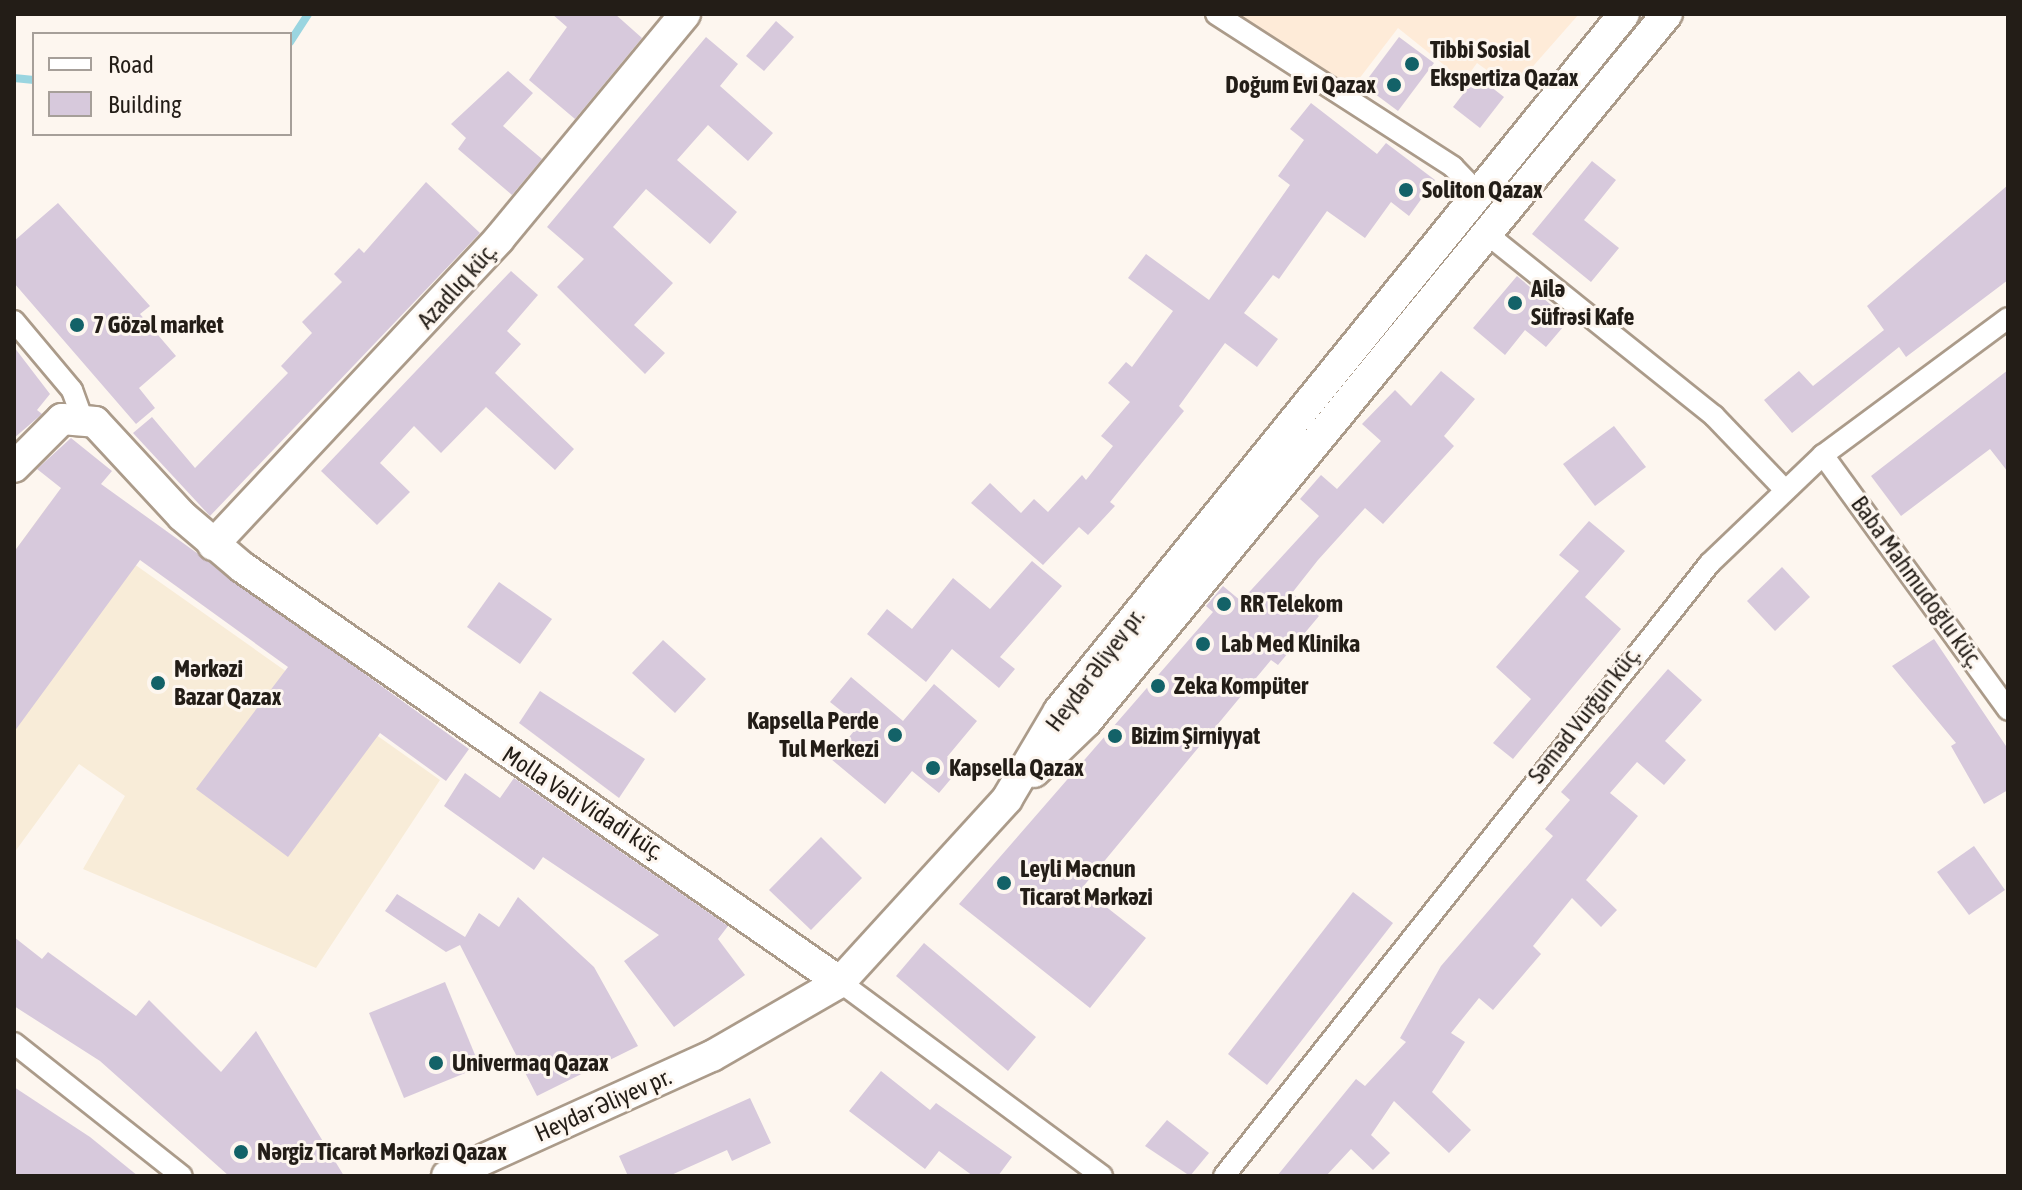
<!DOCTYPE html>
<html>
<head>
<meta charset="utf-8">
<style>
  body { margin:0 }
  #map { position:relative; width:2022px; height:1190px; overflow:hidden; background:#fdf6ef; font-family:"Asap Condensed",sans-serif }
  div>[style] { position:absolute }
  .commercial>* { inset:0; background:#f8ecd8 }
  .built>* { inset:0; background:#feebd8 }
  .stream>* { height:8px; margin:-4px; padding:0 4px; transform-origin:4px; border-radius:4px; background:#9ad5e0 }
  .building>* { inset:0; background:#d7c9dc }
  .roads { filter:drop-shadow(2px 0 #ab9b8a) drop-shadow(-2px 0 #ab9b8a) drop-shadow(0 2px #ab9b8a) drop-shadow(0 -2px #ab9b8a) }
  .street>* { height:20px; margin:-10px; padding:0 10px; transform-origin:10px; border-radius:10px; background:#fff }
  .secondary>* { height:30px; margin:-15px; padding:0 15px; transform-origin:15px; border-radius:15px; background:#fff }
  .dots>* { width:22px; height:22px; translate:-50% -50%; box-sizing:border-box; border:4px solid #fdf6ef; border-radius:50% }
  span { translate:-50% -50%; white-space:nowrap; text-align:center; line-height:1.15; -webkit-text-stroke:6px #fdf6ef; paint-order:stroke }
  .poi-label { font-size:24px; color:#231d17; font-weight:700 }
  .left { translate:0 -50%; text-align:left }
  .right { translate:-100% -50%; text-align:right }
  .street-label { font-size:24px; color:#231d17 }
  .frame { position:absolute; inset:0; border:16px solid #231d17; pointer-events:none }
  .legend { position:absolute; left:32px; top:32px; width:260px; height:104px; box-sizing:border-box; background:#fdf6ef; border:2px solid #a69f99; margin:0; padding:10px 14px; list-style:none; font-size:24px; color:#231d17 }
  .legend li { display:flex; align-items:center; gap:16px; height:40px }
  .legend b { width:40px; border:2px solid #a69f99 }
</style>
</head>
<body>
<div id="map">
  <div class="commercial">
    <div style="clip-path:polygon(49px 504px,440px 780px,316px 968px,83px 869px,125px 796px,79px 764px,14px 853px,14px 552px)"></div>
  </div>
  <div class="built">
    <div style="clip-path:polygon(1236px 14px,1579px 14px,1513px 89px,1477px 63px,1464px 81px,1398px 28px,1349px 92px)"></div>
  </div>
  <div class="stream">
    <div style="left:290px;top:42px;width:33px;rotate:-57deg"></div>
    <div style="left:14px;top:78px;width:20px;rotate:6deg"></div>
  </div>
  <div class="building">
    <div style="clip-path:polygon(552px 14px,615px 14px,642px 38px,575px 119px,529px 80px,567px 27px)"></div>
    <div style="clip-path:polygon(776px 21px,794px 37px,764px 71px,746px 56px)"></div>
    <div style="clip-path:polygon(706px 37px,738px 64px,720px 86px,773px 133px,748px 161px,708px 125px,677px 160px,737px 212px,710px 244px,646px 189px,613px 227px,673px 283px,634px 325px,665px 353px,645px 374px,557px 287px,584px 259px,547px 227px)"></div>
    <div style="clip-path:polygon(1399px 37px,1434px 63px,1398px 111px,1363px 85px)"></div>
    <div style="clip-path:polygon(508px 71px,533px 93px,503px 126px,542px 159px,512px 195px,458px 149px,466px 138px,451px 124px)"></div>
    <div style="clip-path:polygon(1477px 76px,1504px 97px,1480px 128px,1453px 107px)"></div>
    <div style="clip-path:polygon(1311px 103px,1377px 154px,1386px 143px,1435px 180px,1409px 216px,1391px 202px,1365px 238px,1327px 211px,1279px 279px,1273px 275px,1244px 313px,1278px 339px,1257px 367px,1225px 343px,1179px 406px,1184px 411px,1110px 502px,1115px 506px,1088px 535px,1079px 527px,1043px 565px,971px 503px,990px 483px,1021px 513px,1034px 499px,1048px 512px,1082px 475px,1086px 480px,1113px 446px,1101px 436px,1130px 402px,1108px 383px,1126px 362px,1132px 367px,1173px 311px,1128px 278px,1146px 254px,1209px 300px,1290px 185px,1278px 176px,1304px 140px,1290px 129px)"></div>
    <div style="clip-path:polygon(1592px 161px,1616px 180px,1584px 220px,1619px 248px,1591px 282px,1532px 234px)"></div>
    <div style="clip-path:polygon(426px 182px,480px 233px,210px 516px,133px 433px,152px 417px,195px 468px,288px 373px,281px 366px,312px 333px,302px 322px,342px 282px,334px 274px,359px 248px,364px 253px)"></div>
    <div style="clip-path:polygon(2008px 185px,2008px 280px,1906px 357px,1899px 347px,1792px 433px,1764px 400px,1799px 371px,1813px 386px,1884px 330px,1867px 306px)"></div>
    <div style="clip-path:polygon(58px 203px,150px 306px,140px 314px,176px 356px,139px 388px,155px 408px,136px 424px,14px 283px,14px 241px)"></div>
    <div style="clip-path:polygon(511px 271px,538px 295px,507px 331px,521px 344px,495px 373px,574px 449px,555px 470px,486px 407px,441px 453px,414px 426px,380px 463px,410px 492px,377px 525px,321px 471px)"></div>
    <div style="clip-path:polygon(1517px 276px,1569px 320px,1546px 347px,1525px 330px,1505px 355px,1473px 328px)"></div>
    <div style="clip-path:polygon(14px 347px,50px 394px,37px 410px,42px 414px,14px 438px)"></div>
    <div style="clip-path:polygon(2008px 370px,2008px 472px,1990px 449px,1901px 516px,1871px 476px)"></div>
    <div style="clip-path:polygon(1441px 371px,1475px 399px,1444px 436px,1454px 446px,1383px 524px,1365px 508px,1318px 560px,1292px 593px,1319px 616px,1278px 665px,1271px 660px,1082px 888px,1146px 938px,1090px 1008px,959px 904px,1213px 612px,1206px 606px,1223px 586px,1241px 601px,1319px 516px,1300px 499px,1321px 475px,1337px 489px,1381px 441px,1362px 424px,1395px 390px,1411px 406px)"></div>
    <div style="clip-path:polygon(1614px 426px,1646px 467px,1595px 506px,1563px 464px)"></div>
    <div style="clip-path:polygon(71px 438px,112px 471px,101px 484px,469px 749px,446px 781px,380px 733px,288px 857px,196px 789px,288px 667px,140px 560px,14px 732px,14px 552px,61px 488px,37px 469px)"></div>
    <div style="clip-path:polygon(1589px 521px,1625px 551px,1585px 597px,1621px 629px,1513px 759px,1493px 743px,1531px 699px,1496px 667px,1579px 571px,1559px 555px)"></div>
    <div style="clip-path:polygon(1032px 561px,1062px 586px,1000px 657px,1015px 669px,999px 688px,952px 649px,926px 682px,867px 634px,887px 609px,912px 629px,953px 578px,990px 609px)"></div>
    <div style="clip-path:polygon(1782px 567px,1810px 597px,1775px 631px,1747px 601px)"></div>
    <div style="clip-path:polygon(499px 582px,552px 619px,520px 664px,467px 627px)"></div>
    <div style="clip-path:polygon(1934px 639px,2008px 749px,2008px 790px,1984px 804px,1951px 746px,1956px 743px,1892px 666px)"></div>
    <div style="clip-path:polygon(663px 640px,706px 679px,675px 713px,632px 673px)"></div>
    <div style="clip-path:polygon(1668px 669px,1702px 700px,1665px 741px,1686px 760px,1664px 785px,1637px 762px,1610px 793px,1638px 816px,1586px 880px,1617px 910px,1601px 927px,1572px 898px,1533px 946px,1541px 954px,1493px 1010px,1479px 998px,1451px 1033px,1465px 1042px,1432px 1092px,1471px 1130px,1449px 1153px,1394px 1101px,1371px 1135px,1390px 1153px,1373px 1170px,1351px 1149px,1326px 1176px,1277px 1176px,1356px 1079px,1365px 1086px,1406px 1042px,1400px 1038px,1441px 966px,1553px 836px,1545px 829px,1570px 800px,1561px 792px)"></div>
    <div style="clip-path:polygon(851px 677px,903px 721px,934px 684px,977px 721px,947px 757px,960px 768px,939px 793px,912px 771px,885px 804px,831px 759px,859px 725px,830px 702px)"></div>
    <div style="clip-path:polygon(540px 691px,645px 759px,619px 798px,519px 723px)"></div>
    <div style="clip-path:polygon(465px 773px,500px 798px,514px 778px,728px 926px,718px 939px,745px 975px,674px 1027px,624px 961px,659px 935px,543px 857px,534px 870px,444px 806px)"></div>
    <div style="clip-path:polygon(821px 837px,862px 878px,811px 930px,769px 890px)"></div>
    <div style="clip-path:polygon(1974px 846px,2005px 890px,1969px 915px,1937px 872px)"></div>
    <div style="clip-path:polygon(1353px 892px,1393px 923px,1267px 1085px,1228px 1054px)"></div>
    <div style="clip-path:polygon(397px 894px,465px 937px,479px 913px,499px 927px,518px 897px,594px 967px,638px 1046px,537px 1096px,460px 945px,446px 952px,385px 911px)"></div>
    <div style="clip-path:polygon(14px 937px,42px 959px,48px 952px,136px 1016px,149px 1000px,221px 1072px,256px 1031px,344px 1176px,229px 1176px,100px 1061px,14px 1006px)"></div>
    <div style="clip-path:polygon(924px 943px,1036px 1037px,1008px 1071px,896px 976px)"></div>
    <div style="clip-path:polygon(445px 982px,480px 1067px,404px 1098px,369px 1013px)"></div>
    <div style="clip-path:polygon(881px 1071px,930px 1110px,936px 1103px,1012px 1157px,998px 1176px,973px 1176px,939px 1151px,925px 1169px,849px 1111px)"></div>
    <div style="clip-path:polygon(14px 1087px,90px 1137px,138px 1176px,14px 1176px)"></div>
    <div style="clip-path:polygon(750px 1098px,771px 1143px,732px 1161px,727px 1150px,669px 1176px,628px 1176px,619px 1156px)"></div>
    <div style="clip-path:polygon(1167px 1120px,1209px 1153px,1190px 1176px,1145px 1146px)"></div>
  </div>
  <div class="roads">
    <div class="street">
      <div style="left:1216px;top:14px;width:282px;rotate:32.8deg"></div>
      <div style="left:1453px;top:167px;width:36px;rotate:46deg"></div>
      <div style="left:1487px;top:234px;width:291px;rotate:38.7deg"></div>
      <div style="left:1714px;top:416px;width:101px;rotate:46.2deg"></div>
      <div style="left:14px;top:321px;width:90px;rotate:50deg"></div>
      <div style="left:72px;top:390px;width:27px;rotate:70deg"></div>
      <div style="left:1823px;top:455px;width:315px;rotate:54deg"></div>
      <div style="left:840px;top:982px;width:326px;rotate:36.5deg"></div>
      <div style="left:14px;top:1043px;width:214px;rotate:38.4deg"></div>
      <div style="left:1224px;top:1176px;width:782px;rotate:-51.59deg"></div>
      <div style="left:1710px;top:563px;width:156px;rotate:-43.7deg"></div>
      <div style="left:1823px;top:455px;width:230px;rotate:-36.5deg"></div>
    </div>
    <div class="secondary">
      <div style="left:14px;top:467px;width:68px;rotate:-45deg"></div>
      <div style="left:62px;top:419px;width:33px;rotate:5deg"></div>
      <div style="left:95px;top:422px;width:128px;rotate:47.2deg"></div>
      <div style="left:182px;top:516px;width:79px;rotate:40.4deg"></div>
      <div style="left:242px;top:567px;width:728px;rotate:34.76deg"></div>
      <div style="left:213px;top:545px;width:419px;rotate:-46.9deg"></div>
      <div style="left:499px;top:239px;width:292px;rotate:-50.4deg"></div>
      <div style="left:1034px;top:772px;width:72px;rotate:-43.9deg"></div>
      <div style="left:1086px;top:722px;width:916px;rotate:-50.63deg"></div>
      <div style="left:447px;top:1176px;width:291px;rotate:-24.4deg"></div>
      <div style="left:712px;top:1056px;width:148px;rotate:-30deg"></div>
      <div style="left:840px;top:982px;width:248px;rotate:-47.6deg"></div>
      <div style="left:1007px;top:799px;width:102px;rotate:-59.4deg"></div>
      <div style="left:1059px;top:711px;width:897px;rotate:-50.97deg"></div>
    </div>
  </div>
  <div class="dots">
    <div style="left:1412px;top:64px;background:#136268"></div>
    <div style="left:1394px;top:85px;background:#136268"></div>
    <div style="left:1406px;top:190px;background:#136268"></div>
    <div style="left:1515px;top:303px;background:#136268"></div>
    <div style="left:77px;top:325px;background:#136268"></div>
    <div style="left:1224px;top:604px;background:#136268"></div>
    <div style="left:1203px;top:644px;background:#136268"></div>
    <div style="left:158px;top:683px;background:#136268"></div>
    <div style="left:1158px;top:686px;background:#136268"></div>
    <div style="left:895px;top:735px;background:#136268"></div>
    <div style="left:1115px;top:736px;background:#136268"></div>
    <div style="left:933px;top:768px;background:#136268"></div>
    <div style="left:1004px;top:883px;background:#136268"></div>
    <div style="left:436px;top:1063px;background:#136268"></div>
    <div style="left:241px;top:1152px;background:#136268"></div>
  </div>
  <div class="poi-label">
    <span class="left" style="left:1430px;top:64px">Tibbi Sosial<br>Ekspertiza Qazax</span>
    <span class="right" style="left:1376px;top:85px">Doğum Evi Qazax</span>
    <span class="left" style="left:1422px;top:190px">Soliton Qazax</span>
    <span class="left" style="left:1531px;top:303px">Ailə<br>Süfrəsi Kafe</span>
    <span class="left" style="left:93px;top:325px">7 Gözəl market</span>
    <span class="left" style="left:1240px;top:604px">RR Telekom</span>
    <span class="left" style="left:1221px;top:644px">Lab Med Klinika</span>
    <span class="left" style="left:174px;top:683px">Mərkəzi<br>Bazar Qazax</span>
    <span class="left" style="left:1174px;top:686px">Zeka Kompüter</span>
    <span class="right" style="left:879px;top:735px">Kapsella Perde<br>Tul Merkezi</span>
    <span class="left" style="left:1131px;top:736px">Bizim Şirniyyat</span>
    <span class="left" style="left:949px;top:768px">Kapsella Qazax</span>
    <span class="left" style="left:1020px;top:883px">Leyli Məcnun<br>Ticarət Mərkəzi</span>
    <span class="left" style="left:452px;top:1063px">Univermaq Qazax</span>
    <span class="left" style="left:257px;top:1152px">Nərgiz Ticarət Mərkəzi Qazax</span>
  </div>
  <div class="street-label">
    <span style="left:457px;top:286px;rotate:-48deg">Azadlıq küç.</span>
    <span style="left:1917px;top:582px;rotate:54deg">Baba Mahmudoğlu küç.</span>
    <span style="left:1095px;top:670px;rotate:-53deg">Heydər Əliyev pr.</span>
    <span style="left:1584px;top:715px;rotate:-52deg">Səməd Vurğun küç.</span>
    <span style="left:583px;top:803px;rotate:33deg">Molla Vəli Vidadi küç.</span>
    <span style="left:603px;top:1105px;rotate:-24deg">Heydər Əliyev pr.</span>
  </div>
  <div class="frame"></div>
  <ul class="legend">
  <li><b style="height:10px;background:#fff"></b>Road</li>
  <li><b style="height:22px;background:#d7c9dc"></b>Building</li>
  </ul>
</div>
</body>
</html>
